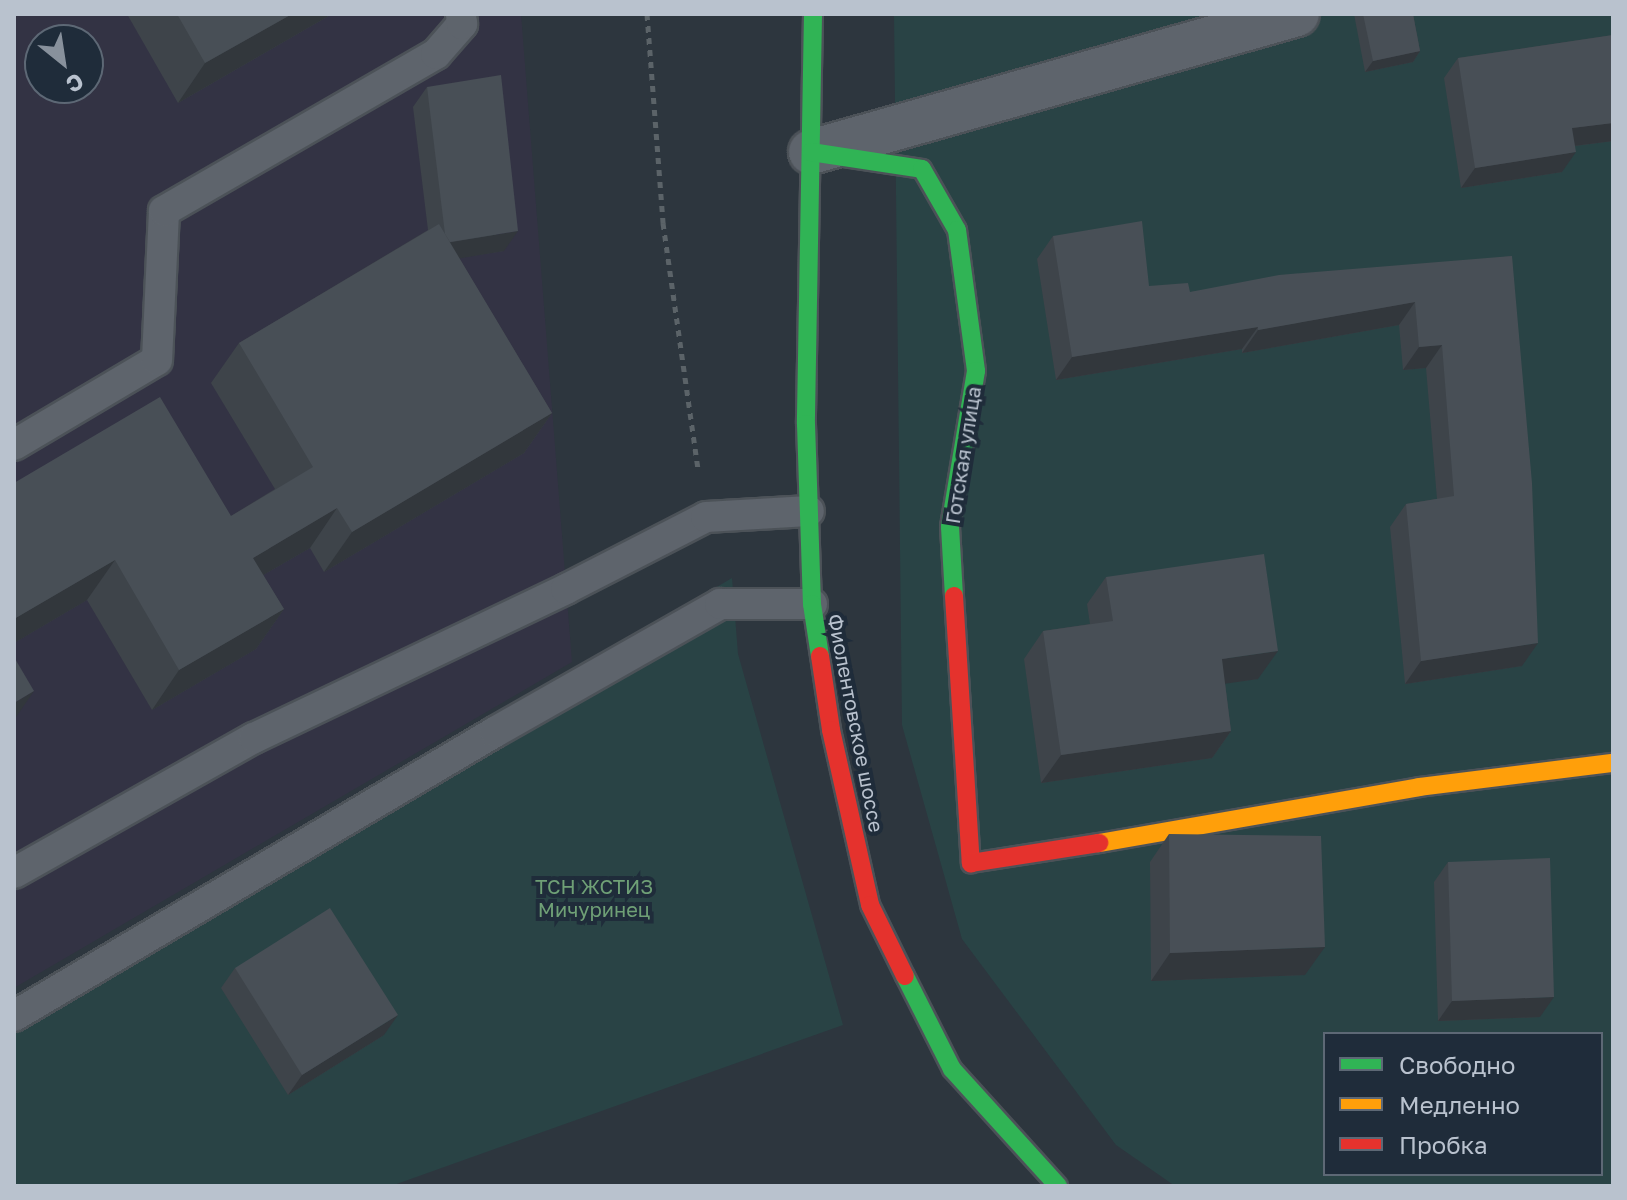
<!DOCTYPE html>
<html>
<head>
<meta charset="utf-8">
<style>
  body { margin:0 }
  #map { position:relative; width:1627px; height:1200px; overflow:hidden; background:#2d363e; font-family:"Golos Text",sans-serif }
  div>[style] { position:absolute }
  .medical>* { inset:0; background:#334 }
  .green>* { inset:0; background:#294345 }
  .path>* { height:5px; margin-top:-2.5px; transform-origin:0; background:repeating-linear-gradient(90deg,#5b6368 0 6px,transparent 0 12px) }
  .roads { filter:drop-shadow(2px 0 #4c5258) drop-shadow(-2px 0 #4c5258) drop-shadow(0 2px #4c5258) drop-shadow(0 -2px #4c5258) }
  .lane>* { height:30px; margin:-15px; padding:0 15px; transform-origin:15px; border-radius:15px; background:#5e646c }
  .street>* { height:44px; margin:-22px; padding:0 22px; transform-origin:22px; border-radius:22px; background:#5e646c }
  .fast>* { height:18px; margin:-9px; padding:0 9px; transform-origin:9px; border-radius:9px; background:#30b455 }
  .slow>* { height:18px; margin:-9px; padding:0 9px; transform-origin:9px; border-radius:9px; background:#ff9f0a }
  .jam>* { height:18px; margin:-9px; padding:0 9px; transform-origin:9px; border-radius:9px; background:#e5322d }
  .wall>* { inset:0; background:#3e444a }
  .shaded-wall>* { inset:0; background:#32373c }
  .building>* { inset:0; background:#484f56 }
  span { translate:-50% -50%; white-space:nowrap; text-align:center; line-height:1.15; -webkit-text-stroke:8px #1f2c3a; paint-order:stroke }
  .street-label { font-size:20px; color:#b9c2ce }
  .park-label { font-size:20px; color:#6fa076 }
  .frame { position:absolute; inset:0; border:16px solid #b9c2ce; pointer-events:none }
  .legend { position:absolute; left:1323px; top:1032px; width:280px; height:144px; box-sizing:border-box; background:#1f2c3a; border:2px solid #5d6875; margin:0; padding:10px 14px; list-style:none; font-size:24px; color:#b9c2ce }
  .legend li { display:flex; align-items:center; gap:16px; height:40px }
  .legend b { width:40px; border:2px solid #5d6875 }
  .north { position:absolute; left:24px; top:24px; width:80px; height:80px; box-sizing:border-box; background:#1f2c3a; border:2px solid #5d6875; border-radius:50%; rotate:150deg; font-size:22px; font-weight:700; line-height:32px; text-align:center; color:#b9c2ce }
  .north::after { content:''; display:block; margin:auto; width:28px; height:36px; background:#88919c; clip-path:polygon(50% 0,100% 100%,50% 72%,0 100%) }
</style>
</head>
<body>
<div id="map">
  <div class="medical">
    <div style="clip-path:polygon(evenodd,14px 14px,521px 14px,572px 662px,14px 988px,14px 14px,40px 40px,88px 40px,88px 88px,40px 88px,40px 40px)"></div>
  </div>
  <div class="green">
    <div style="clip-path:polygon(evenodd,894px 14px,1613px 14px,1613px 1186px,1175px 1186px,1116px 1145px,962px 939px,902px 725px,894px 14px,1325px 1034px,1601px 1034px,1601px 1174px,1325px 1174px,1325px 1034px)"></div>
    <div style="clip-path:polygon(732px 578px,738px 654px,843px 1025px,391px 1186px,14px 1186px,14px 1002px)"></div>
  </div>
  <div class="path">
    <div style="left:647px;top:14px;width:210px;rotate:85.6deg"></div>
    <div style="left:663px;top:223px;width:249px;rotate:81.9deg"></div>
  </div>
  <div class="roads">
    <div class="lane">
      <div style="left:14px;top:445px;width:166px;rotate:-30.7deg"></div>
      <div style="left:157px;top:360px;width:149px;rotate:-87.3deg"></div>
      <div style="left:164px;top:211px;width:314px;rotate:-30deg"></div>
      <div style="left:436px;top:54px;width:40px;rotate:-49deg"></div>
      <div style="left:462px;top:24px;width:10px;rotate:-96deg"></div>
      <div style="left:14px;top:873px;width:275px;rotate:-29.4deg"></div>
      <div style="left:254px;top:738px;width:346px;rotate:-25.5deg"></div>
      <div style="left:566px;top:589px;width:157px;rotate:-27.2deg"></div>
      <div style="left:706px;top:517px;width:103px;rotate:-3.3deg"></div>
      <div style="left:14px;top:1016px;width:559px;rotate:-30.56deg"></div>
      <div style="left:495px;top:732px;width:259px;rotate:-29.6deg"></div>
      <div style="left:720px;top:604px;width:92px"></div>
    </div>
    <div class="street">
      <div style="left:811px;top:152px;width:505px;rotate:-15.85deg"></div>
    </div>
    <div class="fast">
      <div style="left:813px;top:14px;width:410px;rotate:91deg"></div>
      <div style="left:806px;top:424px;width:180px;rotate:88.1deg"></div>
      <div style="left:812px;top:604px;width:53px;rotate:81.3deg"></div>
      <div style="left:811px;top:152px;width:112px;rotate:8.7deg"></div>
      <div style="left:922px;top:169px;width:70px;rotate:60.2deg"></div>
      <div style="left:957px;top:230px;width:142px;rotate:82.3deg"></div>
      <div style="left:976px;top:371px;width:158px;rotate:99.5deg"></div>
      <div style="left:950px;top:527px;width:69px;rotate:86.7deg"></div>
      <div style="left:905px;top:976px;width:104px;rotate:63.2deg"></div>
      <div style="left:952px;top:1069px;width:158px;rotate:47.8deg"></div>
    </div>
    <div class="slow">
      <div style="left:1099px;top:843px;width:325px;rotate:-9.9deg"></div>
      <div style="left:1419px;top:787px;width:195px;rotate:-7.1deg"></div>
    </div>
    <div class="jam">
      <div style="left:954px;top:596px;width:268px;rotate:86.4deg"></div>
      <div style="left:971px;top:863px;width:130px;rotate:-8.9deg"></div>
      <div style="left:820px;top:656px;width:75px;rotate:81.5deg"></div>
      <div style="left:831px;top:730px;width:179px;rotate:77.4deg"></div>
      <div style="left:870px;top:905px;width:79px;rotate:63.8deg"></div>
    </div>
  </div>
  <div class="wall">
    <div style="clip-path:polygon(127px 14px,332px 14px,178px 103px)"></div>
    <div style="clip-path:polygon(1354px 14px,1413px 14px,1420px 51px,1413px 62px,1365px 72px)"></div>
    <div style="clip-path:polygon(1613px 35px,1613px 141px,1575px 146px,1562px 172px,1461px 188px,1444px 78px,1458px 58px)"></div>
    <div style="clip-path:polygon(427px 87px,504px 251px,459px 258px,552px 413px,524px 453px,324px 572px,310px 548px,263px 575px,284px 609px,256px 649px,152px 710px,87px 600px,14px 643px,14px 483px,231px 516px,275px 489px,211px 383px,239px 343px,428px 230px,413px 107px)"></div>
    <div style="clip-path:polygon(1053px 236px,1149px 286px,1190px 292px,1512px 256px,1522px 666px,1405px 684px,1390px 527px,1406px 504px,1437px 499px,1426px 368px,1403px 370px,1399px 325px,1242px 353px,1242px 349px,1056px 380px,1037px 259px)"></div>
    <div style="clip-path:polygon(1106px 577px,1258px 679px,1225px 683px,1231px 731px,1212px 758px,1041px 783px,1024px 659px,1043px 631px,1090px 624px,1087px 604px)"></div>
    <div style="clip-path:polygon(1169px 834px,1305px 975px,1151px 981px,1150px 862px)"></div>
    <div style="clip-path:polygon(1448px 862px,1540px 1017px,1438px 1021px,1434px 882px)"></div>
    <div style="clip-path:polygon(235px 968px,384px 1035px,288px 1095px,221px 988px)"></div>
  </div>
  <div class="shaded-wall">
    <div style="clip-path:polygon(292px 14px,332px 14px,178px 103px,205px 63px)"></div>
    <div style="clip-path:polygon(1420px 51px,1413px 62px,1365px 72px,1373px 61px)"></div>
    <div style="clip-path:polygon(1613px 123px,1613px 141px,1558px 148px,1572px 128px)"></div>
    <div style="clip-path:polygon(1576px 152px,1562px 172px,1461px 188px,1475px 168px)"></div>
    <div style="clip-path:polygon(518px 231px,504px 251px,432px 263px,446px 243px)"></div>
    <div style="clip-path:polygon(1415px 302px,1399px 325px,1242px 353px,1258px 330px)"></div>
    <div style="clip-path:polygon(1258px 327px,1242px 349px,1056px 380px,1072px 357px)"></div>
    <div style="clip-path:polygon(1442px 345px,1426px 368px,1403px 370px,1419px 347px)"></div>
    <div style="clip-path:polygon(552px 413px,524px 453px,324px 572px,352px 532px)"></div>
    <div style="clip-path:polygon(337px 508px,310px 548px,225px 597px,253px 558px)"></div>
    <div style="clip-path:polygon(115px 560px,87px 600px,14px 643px,14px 619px)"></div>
    <div style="clip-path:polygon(284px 609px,256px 649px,152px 710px,179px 670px)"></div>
    <div style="clip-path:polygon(1538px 643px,1522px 666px,1405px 684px,1421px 661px)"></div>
    <div style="clip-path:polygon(1278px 651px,1258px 679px,1202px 687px,1222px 659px)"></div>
    <div style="clip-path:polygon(34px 691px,14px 720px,14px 703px)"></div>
    <div style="clip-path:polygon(1231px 731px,1212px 758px,1041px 783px,1061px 755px)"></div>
    <div style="clip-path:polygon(1325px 947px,1305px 975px,1151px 981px,1170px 953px)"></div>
    <div style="clip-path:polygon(1554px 997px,1540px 1017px,1438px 1021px,1452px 1001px)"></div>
    <div style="clip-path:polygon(398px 1015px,384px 1035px,288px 1095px,302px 1075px)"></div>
  </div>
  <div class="building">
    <div style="clip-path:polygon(177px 14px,292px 14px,205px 63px)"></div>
    <div style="clip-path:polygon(1363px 14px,1413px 14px,1420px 51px,1373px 61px)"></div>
    <div style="clip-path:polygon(1613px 35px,1613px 123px,1572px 128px,1576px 152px,1475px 168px,1458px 58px)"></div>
    <div style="clip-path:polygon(501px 75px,518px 231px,450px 242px,445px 234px,427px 87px)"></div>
    <div style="clip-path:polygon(1142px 221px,1149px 286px,1188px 283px,1190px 292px,1279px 275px,1512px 256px,1532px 483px,1538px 643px,1421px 661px,1406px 504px,1454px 496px,1442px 345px,1419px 347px,1415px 302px,1258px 330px,1258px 327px,1072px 357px,1053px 236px)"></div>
    <div style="clip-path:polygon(439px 224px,552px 413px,352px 532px,337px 508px,253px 558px,284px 609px,179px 670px,115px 560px,14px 619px,14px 483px,160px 397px,231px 516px,313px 467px,239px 343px)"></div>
    <div style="clip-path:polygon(1264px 554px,1278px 651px,1222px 659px,1231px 731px,1061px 755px,1043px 631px,1113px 621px,1106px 577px)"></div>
    <div style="clip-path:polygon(14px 657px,34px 691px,14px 703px)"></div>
    <div style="clip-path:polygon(1169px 834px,1321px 836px,1325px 947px,1170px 953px)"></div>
    <div style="clip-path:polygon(1550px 858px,1554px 997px,1452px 1001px,1448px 862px)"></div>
    <div style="clip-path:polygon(330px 908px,398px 1015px,302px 1075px,235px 968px)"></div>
  </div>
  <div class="street-label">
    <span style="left:963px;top:455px;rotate:-81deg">Готская улица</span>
    <span style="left:856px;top:723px;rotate:79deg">Фиолентовское шоссе</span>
  </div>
  <div class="park-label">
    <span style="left:594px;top:898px">ТСН ЖСТИЗ<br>Мичуринец</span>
  </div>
  <div class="frame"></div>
  <ul class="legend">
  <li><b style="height:10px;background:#30b455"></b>Свободно</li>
  <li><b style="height:10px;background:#ff9f0a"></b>Медленно</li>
  <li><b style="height:10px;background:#e5322d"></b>Пробка</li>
  </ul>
  <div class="north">С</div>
</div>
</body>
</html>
